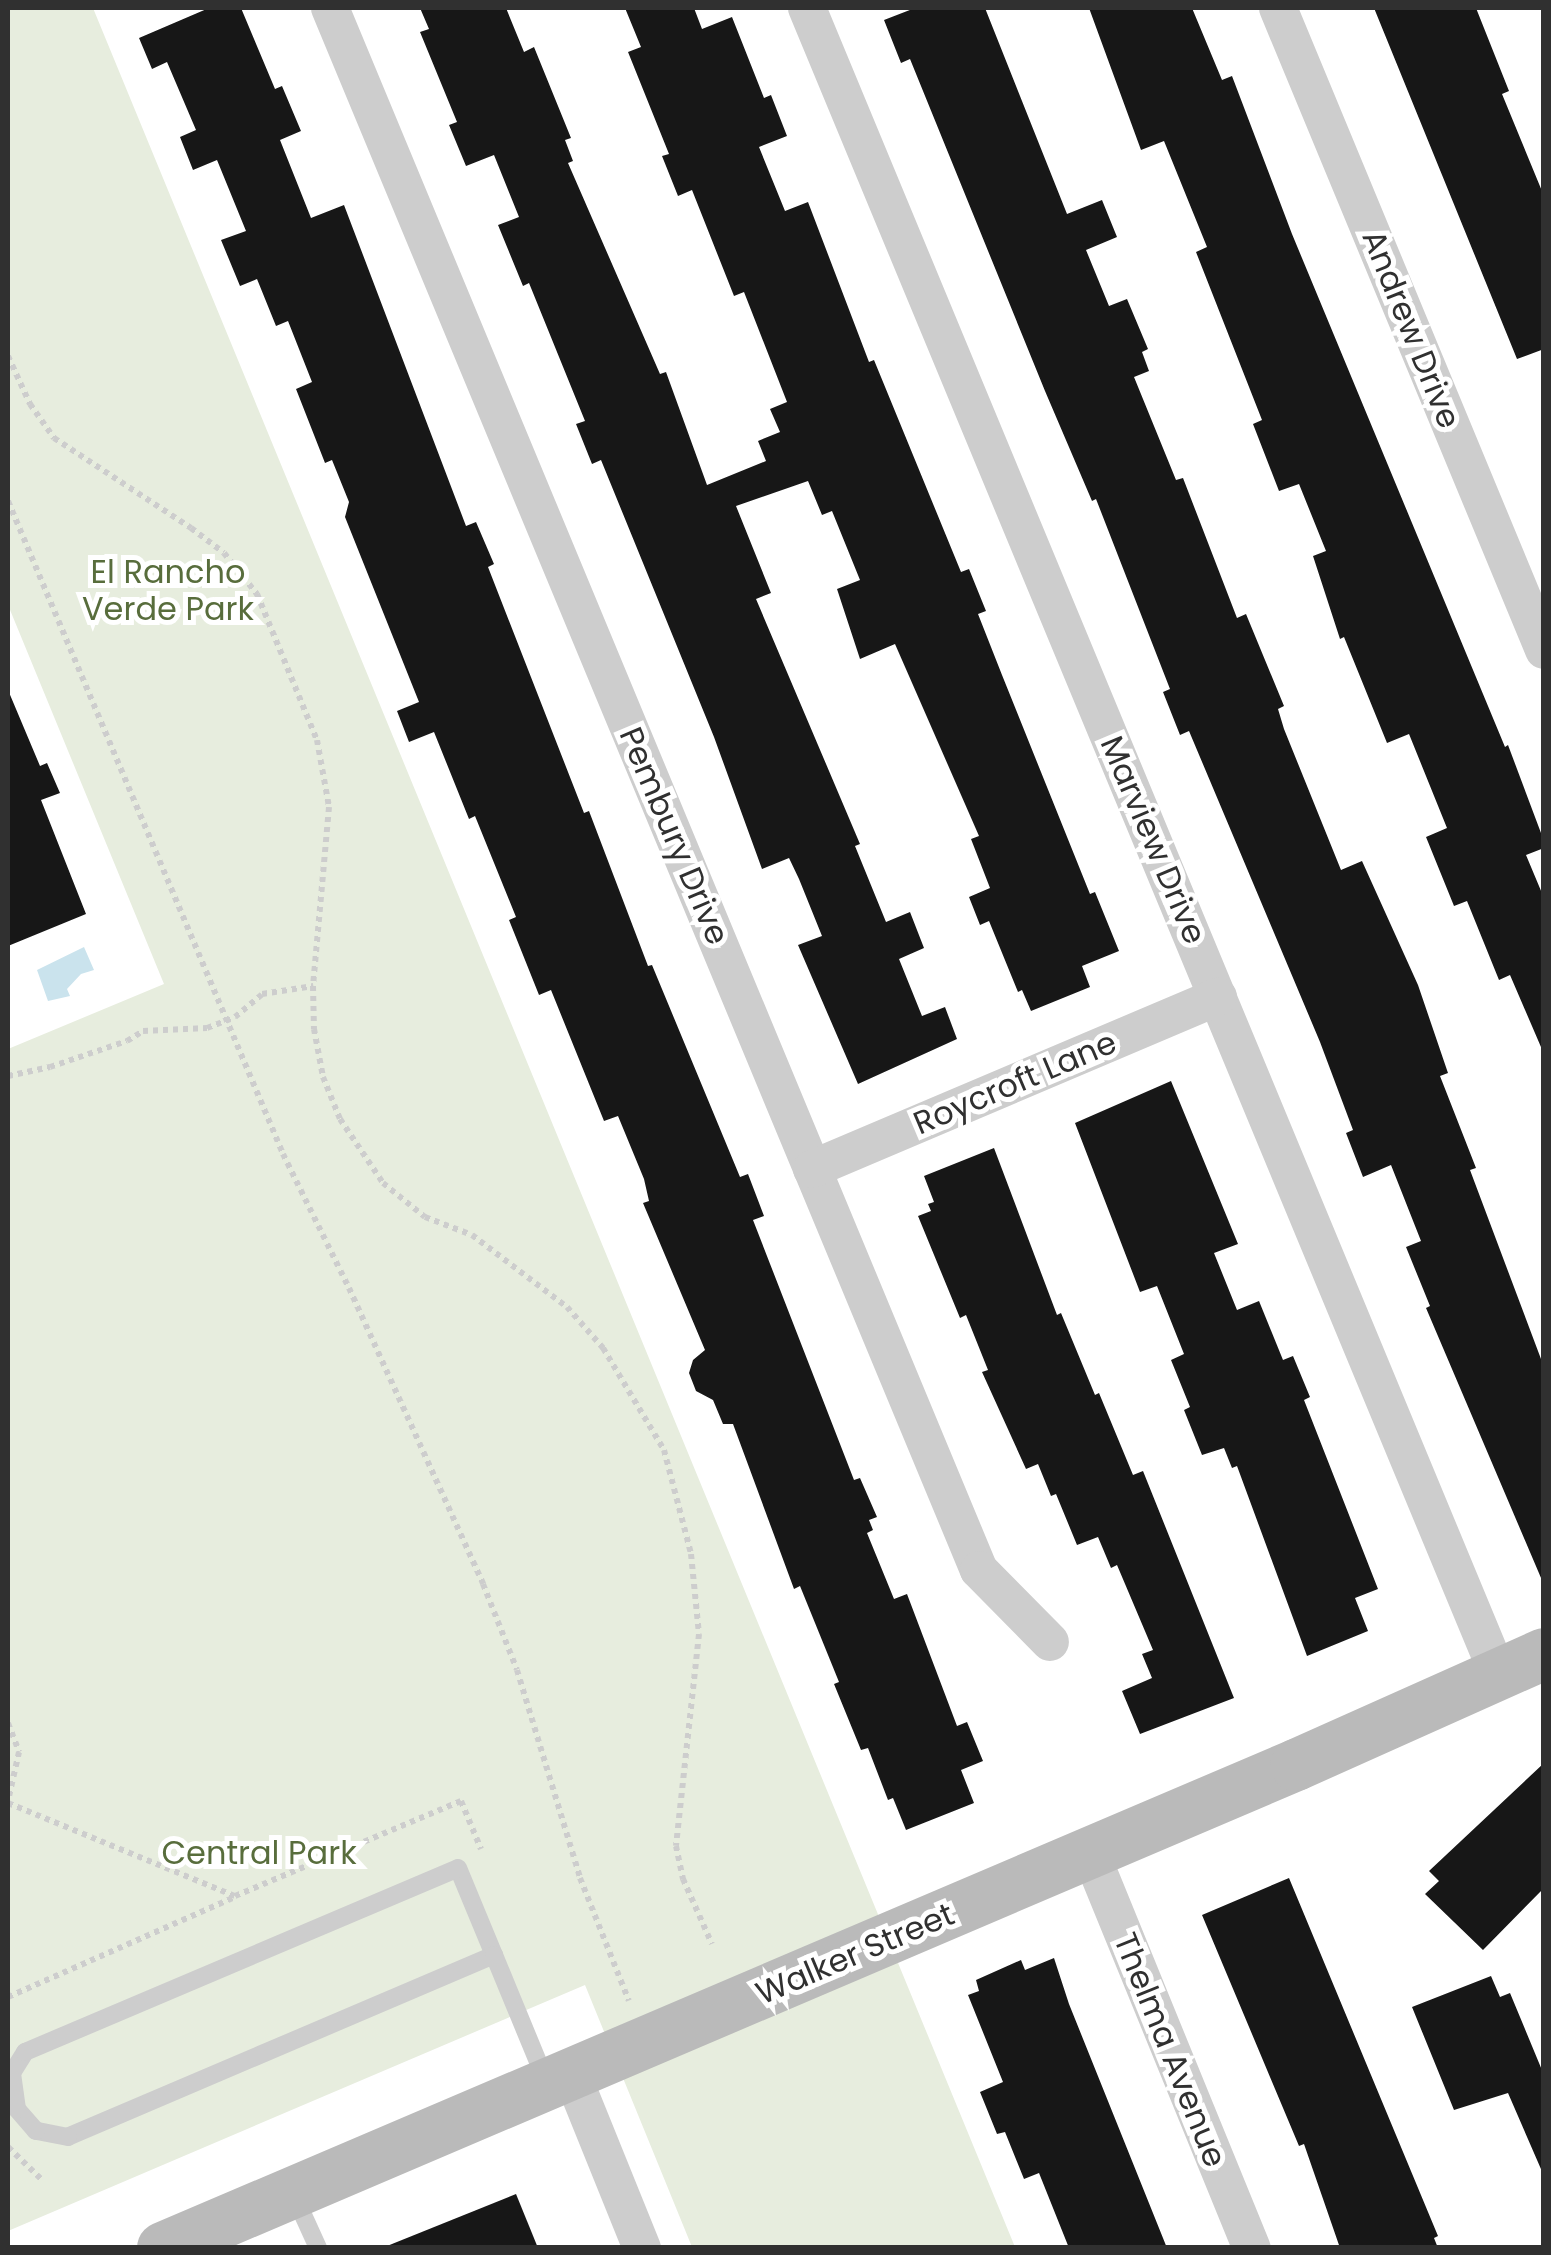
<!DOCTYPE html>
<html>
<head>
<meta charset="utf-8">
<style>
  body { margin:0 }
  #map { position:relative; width:1551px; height:2255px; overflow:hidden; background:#fff; font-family:Poppins,sans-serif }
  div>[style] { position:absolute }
  .green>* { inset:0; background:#e7edde }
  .water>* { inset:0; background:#cae3ed }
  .building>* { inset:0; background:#171717 }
  .path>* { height:6px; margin-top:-3px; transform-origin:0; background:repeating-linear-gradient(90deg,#cdcdcd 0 5px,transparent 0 10px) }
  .lane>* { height:18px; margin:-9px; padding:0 9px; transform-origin:9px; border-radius:9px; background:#cdcdcd }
  .street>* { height:38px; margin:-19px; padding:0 19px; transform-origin:19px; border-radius:19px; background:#cdcdcd }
  .secondary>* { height:52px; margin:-26px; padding:0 26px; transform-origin:26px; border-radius:26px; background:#bababa }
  span { translate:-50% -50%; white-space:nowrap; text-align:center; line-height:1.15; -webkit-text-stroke:10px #fff; paint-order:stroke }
  .street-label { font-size:32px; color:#303030 }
  .park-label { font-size:32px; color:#586d3c }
  .frame { position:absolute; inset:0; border:10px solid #303030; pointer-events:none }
</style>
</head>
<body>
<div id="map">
  <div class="green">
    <div style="clip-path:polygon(8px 8px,93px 8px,1015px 2247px,692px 2247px,585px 1985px,8px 2231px,8px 1049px,164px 984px,8px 605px)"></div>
  </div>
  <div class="water">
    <div style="clip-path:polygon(84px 947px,94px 970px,81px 974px,67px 989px,70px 996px,48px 1001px,37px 970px)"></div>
  </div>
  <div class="building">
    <div style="clip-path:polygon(209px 8px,241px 8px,275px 89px,282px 86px,301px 131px,280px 140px,311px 218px,344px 205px,466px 526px,476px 522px,494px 564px,488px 567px,584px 813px,589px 811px,648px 966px,652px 965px,740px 1177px,748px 1174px,764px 1216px,753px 1220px,854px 1480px,860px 1478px,877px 1517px,869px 1520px,873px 1530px,867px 1533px,894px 1599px,907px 1594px,957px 1726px,967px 1722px,983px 1761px,961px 1770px,974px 1803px,906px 1830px,893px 1798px,888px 1800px,868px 1748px,861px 1750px,834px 1684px,839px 1682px,800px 1586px,794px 1589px,733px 1424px,723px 1424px,713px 1400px,696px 1391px,689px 1373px,693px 1360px,705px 1350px,643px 1203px,649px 1201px,644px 1179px,618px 1116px,604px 1121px,551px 990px,539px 995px,509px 920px,516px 917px,475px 816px,469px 819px,434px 732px,409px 742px,397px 711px,419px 702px,345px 517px,349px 502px,332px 460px,325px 463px,296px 389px,312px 382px,288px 321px,276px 326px,257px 279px,240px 286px,221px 240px,246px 231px,217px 160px,193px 170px,180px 137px,196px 130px,167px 62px,152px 69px,139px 38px)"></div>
    <div style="clip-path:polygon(420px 8px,506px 8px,524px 52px,534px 47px,571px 138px,565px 140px,573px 161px,568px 163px,660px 374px,666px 372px,707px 485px,766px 461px,758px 441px,780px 432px,770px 409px,787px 402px,744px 292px,734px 296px,692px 190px,678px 196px,662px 156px,669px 154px,628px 52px,641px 47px,625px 8px,694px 8px,702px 29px,732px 17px,764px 98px,771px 95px,787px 136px,759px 147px,785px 211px,808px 202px,869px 362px,874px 360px,961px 572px,969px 569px,986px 611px,978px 614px,1002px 675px,1090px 894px,1095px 892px,1119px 951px,1082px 966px,1090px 987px,1031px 1011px,1022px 990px,1018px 992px,989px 921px,980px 925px,969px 897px,990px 888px,971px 839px,979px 836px,895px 644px,860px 659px,837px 589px,860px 580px,832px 511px,822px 515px,808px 481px,736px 506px,771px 593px,756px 599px,860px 844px,855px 846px,886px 922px,910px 912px,924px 948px,899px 959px,922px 1016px,945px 1007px,957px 1039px,858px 1084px,798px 945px,822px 936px,799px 879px,789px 858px,762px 869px,714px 737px,601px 460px,592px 464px,576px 424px,585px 421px,529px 283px,523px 286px,498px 225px,519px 217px,494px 155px,466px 166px,449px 125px,457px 122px,420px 32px,429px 29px)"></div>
    <div style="clip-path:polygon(915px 8px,985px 8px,1067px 214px,1102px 200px,1117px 237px,1086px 250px,1109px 306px,1127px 299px,1148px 349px,1142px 352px,1149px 371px,1134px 377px,1176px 480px,1183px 478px,1237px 618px,1246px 614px,1284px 706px,1278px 709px,1284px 729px,1341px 870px,1362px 861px,1418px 985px,1448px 1073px,1440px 1076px,1476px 1168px,1470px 1170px,1544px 1367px,1544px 1585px,1426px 1308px,1430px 1306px,1406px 1247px,1421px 1241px,1391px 1165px,1363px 1177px,1346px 1133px,1353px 1130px,1320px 1042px,1189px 731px,1180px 735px,1163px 692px,1170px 689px,1096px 499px,1092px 501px,1045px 391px,910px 59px,901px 63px,884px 20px)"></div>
    <div style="clip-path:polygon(1089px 8px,1192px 8px,1222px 80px,1232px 76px,1292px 234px,1505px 747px,1508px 745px,1544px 841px,1544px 848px,1526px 855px,1544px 898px,1544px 1054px,1510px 975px,1499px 980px,1467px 901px,1454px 906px,1426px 837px,1447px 828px,1409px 734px,1387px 743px,1344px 637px,1340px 639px,1313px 556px,1326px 551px,1299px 484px,1279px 491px,1253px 424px,1262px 420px,1196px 252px,1207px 247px,1164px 141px,1141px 150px)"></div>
    <div style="clip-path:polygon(1374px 8px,1476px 8px,1509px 91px,1502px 94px,1544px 196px,1544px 349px,1517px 359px)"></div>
    <div style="clip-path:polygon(8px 690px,40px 766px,47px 763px,60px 793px,41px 800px,86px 914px,8px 946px)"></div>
    <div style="clip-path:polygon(1171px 1081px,1238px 1244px,1214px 1253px,1237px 1310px,1259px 1301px,1283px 1360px,1293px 1356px,1310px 1397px,1304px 1400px,1378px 1589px,1355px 1598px,1368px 1631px,1307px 1656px,1237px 1466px,1232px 1468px,1224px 1448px,1202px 1455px,1184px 1410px,1190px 1407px,1171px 1360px,1184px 1354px,1157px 1286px,1140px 1292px,1075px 1123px)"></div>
    <div style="clip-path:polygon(994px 1148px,1057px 1315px,1061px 1313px,1095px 1395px,1099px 1393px,1133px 1475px,1143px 1471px,1234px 1698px,1140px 1734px,1122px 1691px,1152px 1678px,1142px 1654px,1153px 1650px,1117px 1565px,1111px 1568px,1098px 1537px,1077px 1545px,1056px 1494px,1051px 1496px,1038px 1464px,1026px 1469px,982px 1372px,988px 1370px,966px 1315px,960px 1318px,918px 1216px,931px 1211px,928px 1204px,934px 1202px,924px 1176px)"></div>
    <div style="clip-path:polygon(1544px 1763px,1544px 1888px,1483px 1950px,1425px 1894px,1439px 1881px,1429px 1871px)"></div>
    <div style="clip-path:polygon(1289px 1878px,1438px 2236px,1434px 2238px,1438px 2248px,1340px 2248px,1304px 2144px,1299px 2146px,1202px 1915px)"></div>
    <div style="clip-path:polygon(1054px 1958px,1069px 2004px,1167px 2248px,1069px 2248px,1039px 2173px,1024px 2179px,1005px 2132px,997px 2134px,980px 2092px,1003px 2082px,968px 1995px,979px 1991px,976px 1980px,1021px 1960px,1025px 1970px)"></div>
    <div style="clip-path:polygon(1491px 1976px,1500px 1997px,1510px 1993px,1544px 2075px,1544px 2176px,1508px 2093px,1454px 2110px,1412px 2007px)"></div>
    <div style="clip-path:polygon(516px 2194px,538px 2248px,387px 2248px,387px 2246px)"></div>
  </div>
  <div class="path">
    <div style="left:8px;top:356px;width:53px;rotate:65.4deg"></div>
    <div style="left:30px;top:404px;width:42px;rotate:54.8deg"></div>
    <div style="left:54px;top:438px;width:164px;rotate:33.3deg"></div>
    <div style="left:191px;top:528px;width:41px;rotate:37.1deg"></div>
    <div style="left:224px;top:553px;width:53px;rotate:51.2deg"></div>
    <div style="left:257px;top:594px;width:158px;rotate:67.7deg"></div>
    <div style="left:317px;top:740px;width:68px;rotate:79.8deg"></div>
    <div style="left:329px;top:807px;width:180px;rotate:95.1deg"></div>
    <div style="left:313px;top:986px;width:43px;rotate:88.7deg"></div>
    <div style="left:314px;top:1029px;width:49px;rotate:79.4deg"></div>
    <div style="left:323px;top:1077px;width:45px;rotate:68deg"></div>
    <div style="left:340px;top:1119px;width:77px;rotate:56.1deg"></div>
    <div style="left:383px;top:1183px;width:54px;rotate:39deg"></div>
    <div style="left:425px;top:1217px;width:50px;rotate:21deg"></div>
    <div style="left:472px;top:1235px;width:119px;rotate:37.2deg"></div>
    <div style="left:567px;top:1307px;width:55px;rotate:48.7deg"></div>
    <div style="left:603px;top:1348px;width:119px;rotate:59.1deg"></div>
    <div style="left:664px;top:1450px;width:107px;rotate:75.4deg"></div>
    <div style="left:691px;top:1554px;width:80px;rotate:84.3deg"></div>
    <div style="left:699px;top:1634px;width:213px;rotate:96.2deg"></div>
    <div style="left:676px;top:1846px;width:34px;rotate:78deg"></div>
    <div style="left:683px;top:1879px;width:71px;rotate:66deg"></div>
    <div style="left:8px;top:501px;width:709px;rotate:67.16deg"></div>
    <div style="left:283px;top:1154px;width:149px;rotate:63.8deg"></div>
    <div style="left:349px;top:1288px;width:325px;rotate:65.6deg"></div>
    <div style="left:483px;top:1584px;width:92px;rotate:68.4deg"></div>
    <div style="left:517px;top:1670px;width:217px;rotate:73.1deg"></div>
    <div style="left:580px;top:1878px;width:132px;rotate:68.3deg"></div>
    <div style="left:8px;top:1076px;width:43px;rotate:-12.1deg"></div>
    <div style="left:50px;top:1067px;width:81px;rotate:-18.7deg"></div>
    <div style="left:127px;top:1041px;width:19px;rotate:-32deg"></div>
    <div style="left:143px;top:1031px;width:64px;rotate:-2.7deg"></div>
    <div style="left:207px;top:1028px;width:30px;rotate:-21deg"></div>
    <div style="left:235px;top:1017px;width:35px;rotate:-40deg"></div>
    <div style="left:262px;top:994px;width:52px;rotate:-8.9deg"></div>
    <div style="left:8px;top:1723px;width:31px;rotate:69deg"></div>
    <div style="left:19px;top:1752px;width:50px;rotate:102.7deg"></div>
    <div style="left:8px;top:1803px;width:245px;rotate:22.3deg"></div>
    <div style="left:235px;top:1896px;width:245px;rotate:-22.8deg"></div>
    <div style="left:461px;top:1801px;width:52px;rotate:67.4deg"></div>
    <div style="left:8px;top:1997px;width:248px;rotate:-23.8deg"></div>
    <div style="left:8px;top:2147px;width:47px;rotate:44.1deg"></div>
  </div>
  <div class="lane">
    <div style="left:458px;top:1868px;width:94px;rotate:67.5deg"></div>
    <div style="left:494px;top:1955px;width:463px;rotate:156.9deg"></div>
    <div style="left:68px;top:2137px;width:33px;rotate:-169deg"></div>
    <div style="left:36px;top:2131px;width:29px;rotate:-131deg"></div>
    <div style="left:17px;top:2109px;width:36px;rotate:-98deg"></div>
    <div style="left:12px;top:2073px;width:25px;rotate:-58deg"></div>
    <div style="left:25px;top:2052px;width:470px;rotate:-23deg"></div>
    <div style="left:494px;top:1955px;width:134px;rotate:67.6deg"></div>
    <div style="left:294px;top:2195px;width:58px;rotate:65.6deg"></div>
  </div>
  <div class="street">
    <div style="left:330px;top:8px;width:1691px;rotate:67.44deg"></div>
    <div style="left:979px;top:1570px;width:101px;rotate:45.4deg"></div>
    <div style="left:807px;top:8px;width:1804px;rotate:67.47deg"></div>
    <div style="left:1278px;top:8px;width:695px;rotate:67.49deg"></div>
    <div style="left:812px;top:1169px;width:441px;rotate:-23deg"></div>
    <div style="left:1090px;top:1852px;width:428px;rotate:67.8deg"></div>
    <div style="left:572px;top:2075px;width:187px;rotate:68deg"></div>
  </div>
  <div class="secondary">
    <div style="left:163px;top:2248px;width:1232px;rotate:-23.09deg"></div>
    <div style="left:1296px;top:1765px;width:272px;rotate:-24.1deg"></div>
  </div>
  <div class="street-label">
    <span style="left:1411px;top:329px;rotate:68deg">Andrew Drive</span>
    <span style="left:674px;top:836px;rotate:67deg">Pembury Drive</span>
    <span style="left:1153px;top:840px;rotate:67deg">Marview Drive</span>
    <span style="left:1015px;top:1083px;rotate:-23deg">Roycroft Lane</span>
    <span style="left:855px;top:1954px;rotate:-23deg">Walker Street</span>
    <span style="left:1170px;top:2050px;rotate:68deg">Thelma Avenue</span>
  </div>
  <div class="park-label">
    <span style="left:168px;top:591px">El Rancho<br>Verde Park</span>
    <span style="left:259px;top:1853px">Central Park</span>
  </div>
  <div class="frame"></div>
</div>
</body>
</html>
